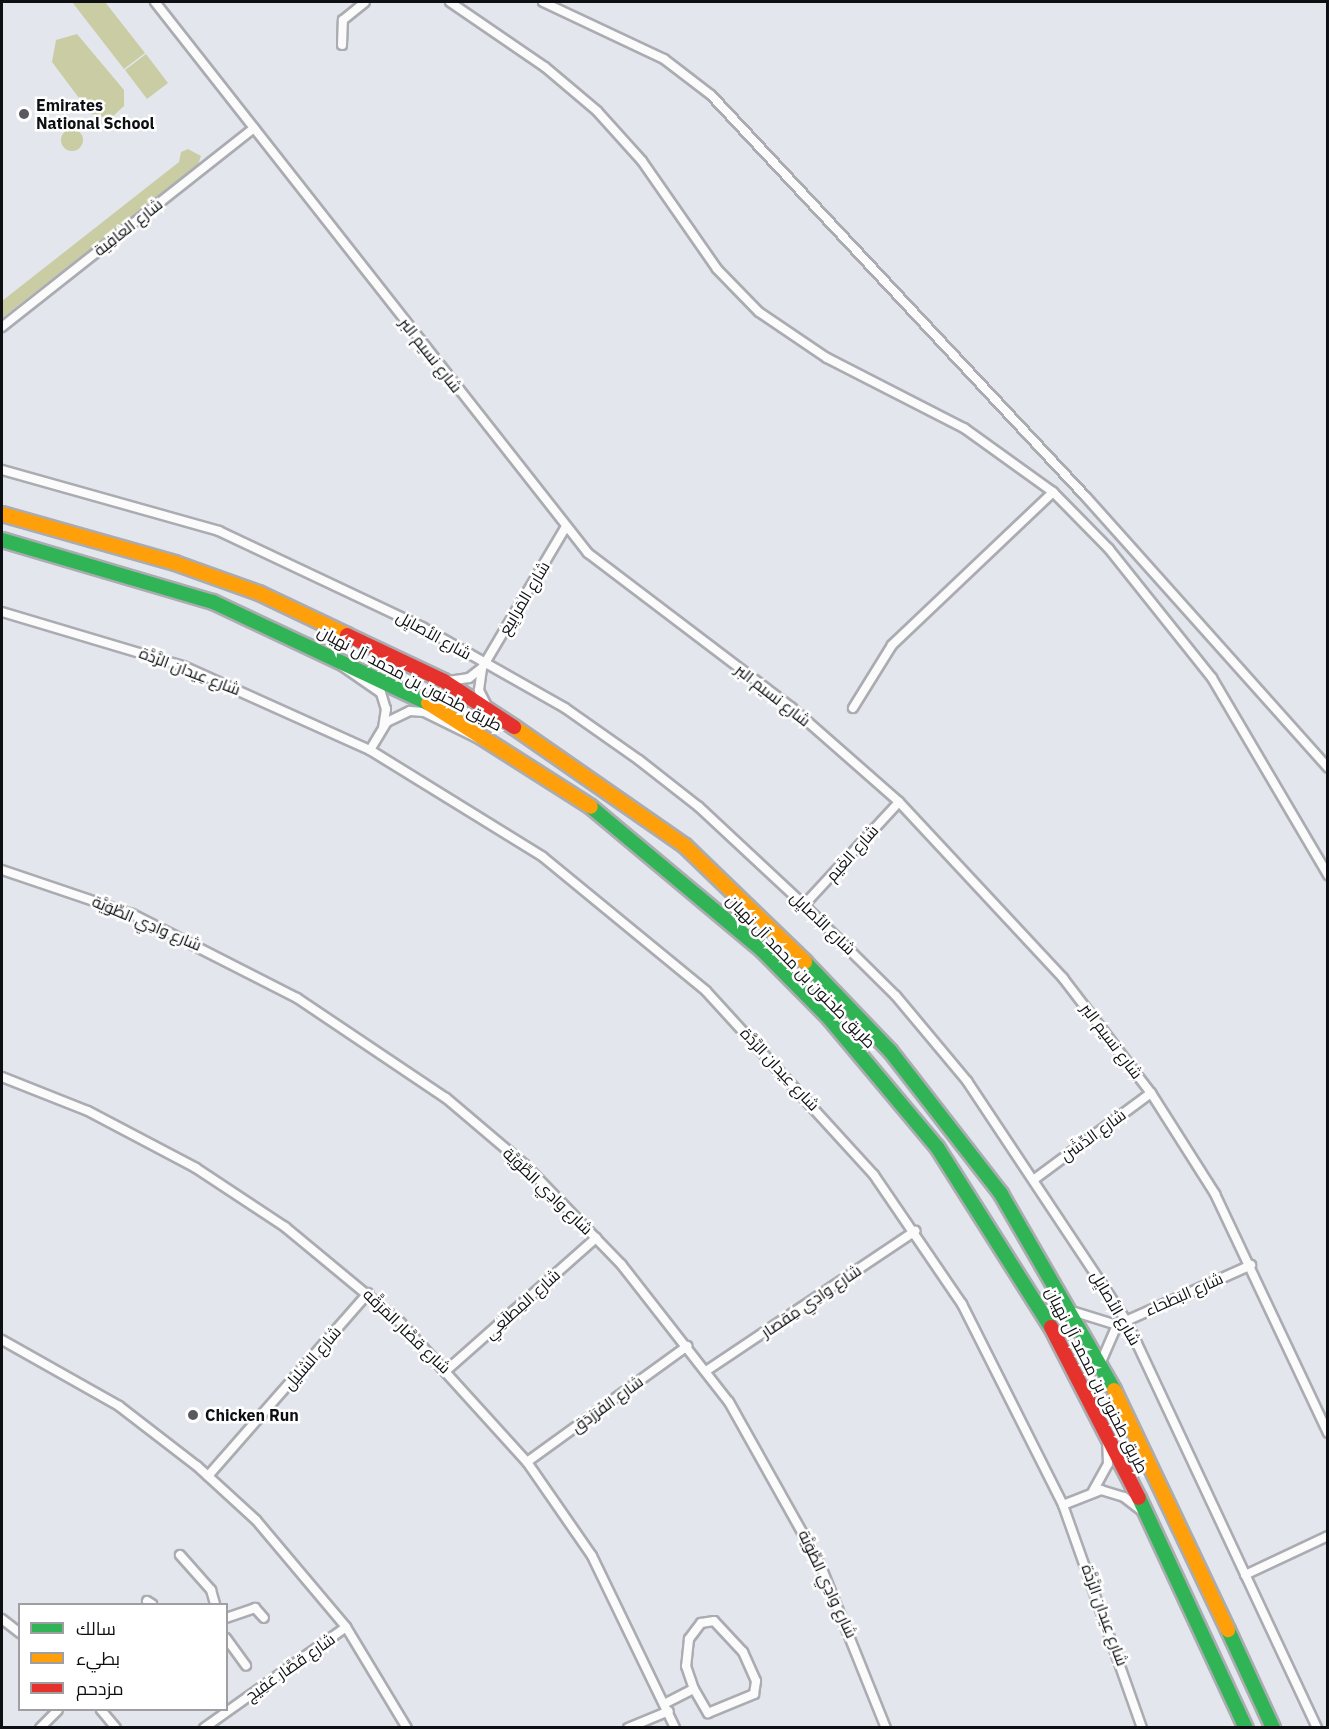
<!DOCTYPE html>
<html>
<head>
<meta charset="utf-8">
<style>
  body { margin:0 }
  #map { position:relative; width:1329px; height:1729px; overflow:hidden; background:#e3e6ed; font-family:"IBM Plex Sans",Cairo,sans-serif }
  div>[style] { position:absolute }
  .green>* { inset:0; background:#cacda4 }
  .round { border-radius:50% }
  .roads { filter:drop-shadow(2px 0 #aaacb1) drop-shadow(-2px 0 #aaacb1) drop-shadow(0 2px #aaacb1) drop-shadow(0 -2px #aaacb1) }
  .street>* { height:8px; margin:-4px; padding:0 4px; transform-origin:4px; border-radius:4px; background:#fbfbfc }
  .fast>* { height:14px; margin:-7px; padding:0 7px; transform-origin:7px; border-radius:7px; background:#30b455 }
  .slow>* { height:14px; margin:-7px; padding:0 7px; transform-origin:7px; border-radius:7px; background:#ff9f0a }
  .jam>* { height:14px; margin:-7px; padding:0 7px; transform-origin:7px; border-radius:7px; background:#e5322d }
  .dots>* { width:16px; height:16px; translate:-50% -50%; box-sizing:border-box; border:3px solid #fff; border-radius:50% }
  span { translate:-50% -50%; white-space:nowrap; text-align:center; line-height:1.15; -webkit-text-stroke:5px #fff; paint-order:stroke }
  .poi-label { font-size:16px; color:#0e0f13; font-weight:700 }
  .left { translate:0 -50%; text-align:left }
  .street-label { font-size:16px; color:#0e0f13 }
  .frame { position:absolute; inset:0; border:3px solid #0e0f13; pointer-events:none }
  .legend { position:absolute; left:18px; top:1603px; width:210px; height:108px; box-sizing:border-box; background:#fff; border:2px solid #9f9fa1; margin:0; padding:8px 10px; list-style:none; font-size:18px; color:#0e0f13 }
  .legend li { display:flex; align-items:center; gap:12px; height:30px }
  .legend b { width:30px; border:2px solid #9f9fa1 }
</style>
</head>
<body>
<div id="map">
  <div class="green">
    <div style="clip-path:polygon(72px 2px,105px 2px,145px 53px,124px 69px)"></div>
    <div style="clip-path:polygon(77px 34px,124px 90px,124px 106px,110px 119px,91px 114px,52px 62px,56px 40px)"></div>
    <div style="clip-path:polygon(146px 54px,168px 83px,147px 99px,125px 70px)"></div>
    <div class="round" style="left:61px;top:129px;width:22px;height:22px"></div>
    <div style="clip-path:polygon(188px 149px,201px 156px,198px 165px,2px 318px,2px 301px,179px 162px,181px 152px)"></div>
  </div>
  <div class="roads">
    <div class="street">
      <div style="left:155px;top:2px;width:701px;rotate:51.84deg"></div>
      <div style="left:588px;top:553px;width:255px;rotate:37.2deg"></div>
      <div style="left:791px;top:707px;width:144px;rotate:41.3deg"></div>
      <div style="left:899px;top:802px;width:241px;rotate:47deg"></div>
      <div style="left:1063px;top:978px;width:145px;rotate:52.6deg"></div>
      <div style="left:1151px;top:1093px;width:120px;rotate:57.6deg"></div>
      <div style="left:1215px;top:1194px;width:264px;rotate:64.7deg"></div>
      <div style="left:450px;top:2px;width:115px;rotate:34.4deg"></div>
      <div style="left:545px;top:67px;width:68px;rotate:40.2deg"></div>
      <div style="left:597px;top:111px;width:67px;rotate:48deg"></div>
      <div style="left:642px;top:161px;width:131px;rotate:55.2deg"></div>
      <div style="left:717px;top:269px;width:60px;rotate:45.7deg"></div>
      <div style="left:759px;top:312px;width:82px;rotate:34.1deg"></div>
      <div style="left:827px;top:358px;width:154px;rotate:27.1deg"></div>
      <div style="left:964px;top:428px;width:110px;rotate:35.7deg"></div>
      <div style="left:1053px;top:492px;width:80px;rotate:45.5deg"></div>
      <div style="left:1109px;top:549px;width:165px;rotate:51.4deg"></div>
      <div style="left:1212px;top:678px;width:229px;rotate:59.5deg"></div>
      <div style="left:543px;top:2px;width:134px;rotate:25.2deg"></div>
      <div style="left:664px;top:59px;width:59px;rotate:37.5deg"></div>
      <div style="left:711px;top:95px;width:550px;rotate:46.99deg"></div>
      <div style="left:1086px;top:497px;width:363px;rotate:48.2deg"></div>
      <div style="left:342px;top:45px;width:25px;rotate:-88deg"></div>
      <div style="left:343px;top:20px;width:28px;rotate:-39deg"></div>
      <div style="left:2px;top:327px;width:321px;rotate:-38.3deg"></div>
      <div style="left:2px;top:470px;width:225px;rotate:15.7deg"></div>
      <div style="left:219px;top:531px;width:225px;rotate:25.3deg"></div>
      <div style="left:422px;top:627px;width:164px;rotate:29.5deg"></div>
      <div style="left:565px;top:708px;width:90px;rotate:35.1deg"></div>
      <div style="left:639px;top:760px;width:76px;rotate:38.1deg"></div>
      <div style="left:699px;top:807px;width:144px;rotate:43deg"></div>
      <div style="left:804px;top:905px;width:129px;rotate:44.7deg"></div>
      <div style="left:896px;top:996px;width:111px;rotate:50.1deg"></div>
      <div style="left:967px;top:1081px;width:287px;rotate:56.4deg"></div>
      <div style="left:1126px;top:1320px;width:450px;rotate:64.9deg"></div>
      <div style="left:2px;top:612px;width:189px;rotate:16.6deg"></div>
      <div style="left:183px;top:666px;width:205px;rotate:24.2deg"></div>
      <div style="left:370px;top:750px;width:203px;rotate:31.7deg"></div>
      <div style="left:543px;top:857px;width:211px;rotate:39.4deg"></div>
      <div style="left:706px;top:991px;width:249px;rotate:47.6deg"></div>
      <div style="left:874px;top:1175px;width:156px;rotate:55.7deg"></div>
      <div style="left:962px;top:1304px;width:225px;rotate:63.3deg"></div>
      <div style="left:1063px;top:1505px;width:237px;rotate:70.5deg"></div>
      <div style="left:342px;top:666px;width:47px;rotate:34.7deg"></div>
      <div style="left:381px;top:693px;width:17px;rotate:73deg"></div>
      <div style="left:386px;top:709px;width:18px;rotate:99deg"></div>
      <div style="left:448px;top:681px;width:21px;rotate:-8deg"></div>
      <div style="left:469px;top:678px;width:16px;rotate:-38deg"></div>
      <div style="left:487px;top:706px;width:18px;rotate:-117deg"></div>
      <div style="left:479px;top:690px;width:22px;rotate:-82deg"></div>
      <div style="left:482px;top:668px;width:163px;rotate:-59.3deg"></div>
      <div style="left:853px;top:708px;width:74px;rotate:-58.2deg"></div>
      <div style="left:892px;top:645px;width:222px;rotate:-43.5deg"></div>
      <div style="left:370px;top:750px;width:33px;rotate:-59deg"></div>
      <div style="left:387px;top:722px;width:25px;rotate:-26deg"></div>
      <div style="left:410px;top:711px;width:14px;rotate:4deg"></div>
      <div style="left:424px;top:712px;width:64px;rotate:26.2deg"></div>
      <div style="left:2px;top:870px;width:137px;rotate:18.7deg"></div>
      <div style="left:132px;top:914px;width:185px;rotate:27deg"></div>
      <div style="left:297px;top:998px;width:179px;rotate:33.9deg"></div>
      <div style="left:446px;top:1098px;width:104px;rotate:40.3deg"></div>
      <div style="left:525px;top:1165px;width:138px;rotate:45.9deg"></div>
      <div style="left:621px;top:1264px;width:175px;rotate:52deg"></div>
      <div style="left:729px;top:1402px;width:186px;rotate:60.7deg"></div>
      <div style="left:820px;top:1564px;width:177px;rotate:68.1deg"></div>
      <div style="left:804px;top:905px;width:140px;rotate:-47.3deg"></div>
      <div style="left:2px;top:1077px;width:92px;rotate:21.6deg"></div>
      <div style="left:88px;top:1111px;width:122px;rotate:27.8deg"></div>
      <div style="left:196px;top:1168px;width:107px;rotate:33.5deg"></div>
      <div style="left:285px;top:1227px;width:149px;rotate:39.6deg"></div>
      <div style="left:400px;top:1322px;width:189px;rotate:47.8deg"></div>
      <div style="left:527px;top:1462px;width:114px;rotate:55.3deg"></div>
      <div style="left:592px;top:1556px;width:191px;rotate:64.2deg"></div>
      <div style="left:1036px;top:1178px;width:143px;rotate:-36.5deg"></div>
      <div style="left:1075px;top:1312px;width:44px;rotate:17.2deg"></div>
      <div style="left:2px;top:1340px;width:134px;rotate:29.4deg"></div>
      <div style="left:119px;top:1406px;width:98px;rotate:37.6deg"></div>
      <div style="left:197px;top:1466px;width:80px;rotate:42.5deg"></div>
      <div style="left:256px;top:1520px;width:140px;rotate:49.9deg"></div>
      <div style="left:346px;top:1627px;width:118px;rotate:58.9deg"></div>
      <div style="left:1101px;top:1362px;width:40px;rotate:-66.6deg"></div>
      <div style="left:1117px;top:1325px;width:147px;rotate:-24.1deg"></div>
      <div style="left:448px;top:1369px;width:198px;rotate:-41.5deg"></div>
      <div style="left:706px;top:1371px;width:252px;rotate:-33.8deg"></div>
      <div style="left:527px;top:1462px;width:198px;rotate:-35.9deg"></div>
      <div style="left:208px;top:1476px;width:243px;rotate:-48.8deg"></div>
      <div style="left:1093px;top:1491px;width:31px;rotate:-61deg"></div>
      <div style="left:1108px;top:1464px;width:28px;rotate:-92deg"></div>
      <div style="left:1063px;top:1505px;width:41px;rotate:-21.5deg"></div>
      <div style="left:1101px;top:1490px;width:24px;rotate:17deg"></div>
      <div style="left:1124px;top:1497px;width:23px;rotate:38deg"></div>
      <div style="left:180px;top:1555px;width:47px;rotate:48.5deg"></div>
      <div style="left:211px;top:1590px;width:15px;rotate:74deg"></div>
      <div style="left:1245px;top:1575px;width:92px;rotate:-25.2deg"></div>
      <div style="left:147px;top:1601px;width:6px;rotate:31deg"></div>
      <div style="left:226px;top:1618px;width:31px;rotate:-19deg"></div>
      <div style="left:255px;top:1608px;width:13px;rotate:48deg"></div>
      <div style="left:2px;top:1619px;width:23px;rotate:38deg"></div>
      <div style="left:226px;top:1638px;width:34px;rotate:54deg"></div>
      <div style="left:666px;top:1703px;width:31px;rotate:-27deg"></div>
      <div style="left:694px;top:1689px;width:28px;rotate:60deg"></div>
      <div style="left:708px;top:1713px;width:50px;rotate:-22.4deg"></div>
      <div style="left:754px;top:1694px;width:13px;rotate:-81deg"></div>
      <div style="left:756px;top:1681px;width:32px;rotate:-114deg"></div>
      <div style="left:743px;top:1652px;width:42px;rotate:-133.1deg"></div>
      <div style="left:714px;top:1621px;width:13px;rotate:171deg"></div>
      <div style="left:701px;top:1623px;width:20px;rotate:127deg"></div>
      <div style="left:689px;top:1639px;width:27px;rotate:96deg"></div>
      <div style="left:686px;top:1666px;width:24px;rotate:71deg"></div>
      <div style="left:101px;top:1710px;width:23px;rotate:50deg"></div>
      <div style="left:40px;top:1728px;width:25px;rotate:-45deg"></div>
      <div style="left:204px;top:1728px;width:174px;rotate:-35.4deg"></div>
      <div style="left:628px;top:1728px;width:44px;rotate:-22.5deg"></div>
    </div>
    <div class="fast">
      <div style="left:2px;top:540px;width:220px;rotate:16.4deg"></div>
      <div style="left:213px;top:602px;width:238px;rotate:25.2deg"></div>
      <div style="left:591px;top:807px;width:223px;rotate:39.9deg"></div>
      <div style="left:762px;top:950px;width:95px;rotate:45.4deg"></div>
      <div style="left:829px;top:1018px;width:168px;rotate:50.1deg"></div>
      <div style="left:937px;top:1147px;width:213px;rotate:57.7deg"></div>
      <div style="left:805px;top:962px;width:124px;rotate:46.3deg"></div>
      <div style="left:891px;top:1052px;width:180px;rotate:52.2deg"></div>
      <div style="left:1001px;top:1194px;width:226px;rotate:60deg"></div>
      <div style="left:1139px;top:1498px;width:254px;rotate:65.1deg"></div>
      <div style="left:1228px;top:1630px;width:108px;rotate:65.3deg"></div>
    </div>
    <div class="slow">
      <div style="left:2px;top:514px;width:180px;rotate:15.8deg"></div>
      <div style="left:175px;top:563px;width:89px;rotate:19.7deg"></div>
      <div style="left:259px;top:593px;width:98px;rotate:25.5deg"></div>
      <div style="left:428px;top:703px;width:193px;rotate:32.5deg"></div>
      <div style="left:514px;top:727px;width:208px;rotate:34.8deg"></div>
      <div style="left:685px;top:846px;width:167px;rotate:44deg"></div>
      <div style="left:1114px;top:1390px;width:266px;rotate:64.6deg"></div>
    </div>
    <div class="jam">
      <div style="left:347px;top:635px;width:107px;rotate:25.4deg"></div>
      <div style="left:444px;top:681px;width:84px;rotate:33.3deg"></div>
      <div style="left:1051px;top:1327px;width:192px;rotate:62.8deg"></div>
    </div>
  </div>
  <div class="dots">
    <div style="left:24px;top:114px;background:#595a5f"></div>
    <div style="left:193px;top:1415px;background:#595a5f"></div>
  </div>
  <div class="poi-label">
    <span class="left" style="left:36px;top:114px">Emirates<br>National School</span>
    <span class="left" style="left:205px;top:1415px">Chicken Run</span>
  </div>
  <div class="street-label">
    <span style="left:128px;top:227px;rotate:-38deg">شارع العافِية</span>
    <span style="left:431px;top:355px;rotate:52deg">شارع نسيم البر</span>
    <span style="left:524px;top:598px;rotate:-59deg">شارع المَرابِيع</span>
    <span style="left:434px;top:635px;rotate:29deg">شارع الأصايِل</span>
    <span style="left:190px;top:671px;rotate:21deg">شارع عِيدان الرَّدَّة</span>
    <span style="left:410px;top:678px;rotate:28deg">طريق طحنون بن محمد آل نهيان</span>
    <span style="left:773px;top:695px;rotate:38deg">شارع نسيم البر</span>
    <span style="left:852px;top:853px;rotate:-48deg">شارع الغَيم</span>
    <span style="left:147px;top:923px;rotate:23deg">شارع وادِي الطِّوَيَّة</span>
    <span style="left:823px;top:923px;rotate:44deg">شارع الأصايِل</span>
    <span style="left:801px;top:971px;rotate:46deg">طريق طحنون بن محمد آل نهيان</span>
    <span style="left:1112px;top:1041px;rotate:53deg">شارع نسيم البر</span>
    <span style="left:780px;top:1069px;rotate:47deg">شارع عِيدان الرَّدَّة</span>
    <span style="left:1093px;top:1135px;rotate:-36deg">شارع الدِّشَن</span>
    <span style="left:548px;top:1191px;rotate:44deg">شارع وادِي الطِّوَيَّة</span>
    <span style="left:1184px;top:1294px;rotate:-24deg">شارع البَطحاء</span>
    <span style="left:811px;top:1301px;rotate:-34deg">شارع وادِي مِقصار</span>
    <span style="left:522px;top:1304px;rotate:-42deg">شارع المِطلَعِي</span>
    <span style="left:1116px;top:1308px;rotate:60deg">شارع الأصايِل</span>
    <span style="left:407px;top:1331px;rotate:44deg">شارع قصَّار المَرَقَّه</span>
    <span style="left:312px;top:1358px;rotate:-49deg">شارع الشليل</span>
    <span style="left:1097px;top:1380px;rotate:63deg">طريق طحنون بن محمد آل نهيان</span>
    <span style="left:607px;top:1404px;rotate:-36deg">شارع الفَرَزدَق</span>
    <span style="left:828px;top:1584px;rotate:65deg">شارع وادِي الطِّوَيَّة</span>
    <span style="left:1105px;top:1615px;rotate:70deg">شارع عِيدان الرَّدَّة</span>
    <span style="left:290px;top:1667px;rotate:-35deg">شارع قصَّار عَفِيج</span>
  </div>
  <div class="frame"></div>
  <ul class="legend">
  <li><b style="height:8px;background:#30b455"></b>سالك</li>
  <li><b style="height:8px;background:#ff9f0a"></b>بطيء</li>
  <li><b style="height:8px;background:#e5322d"></b>مزدحم</li>
  </ul>
</div>
</body>
</html>
